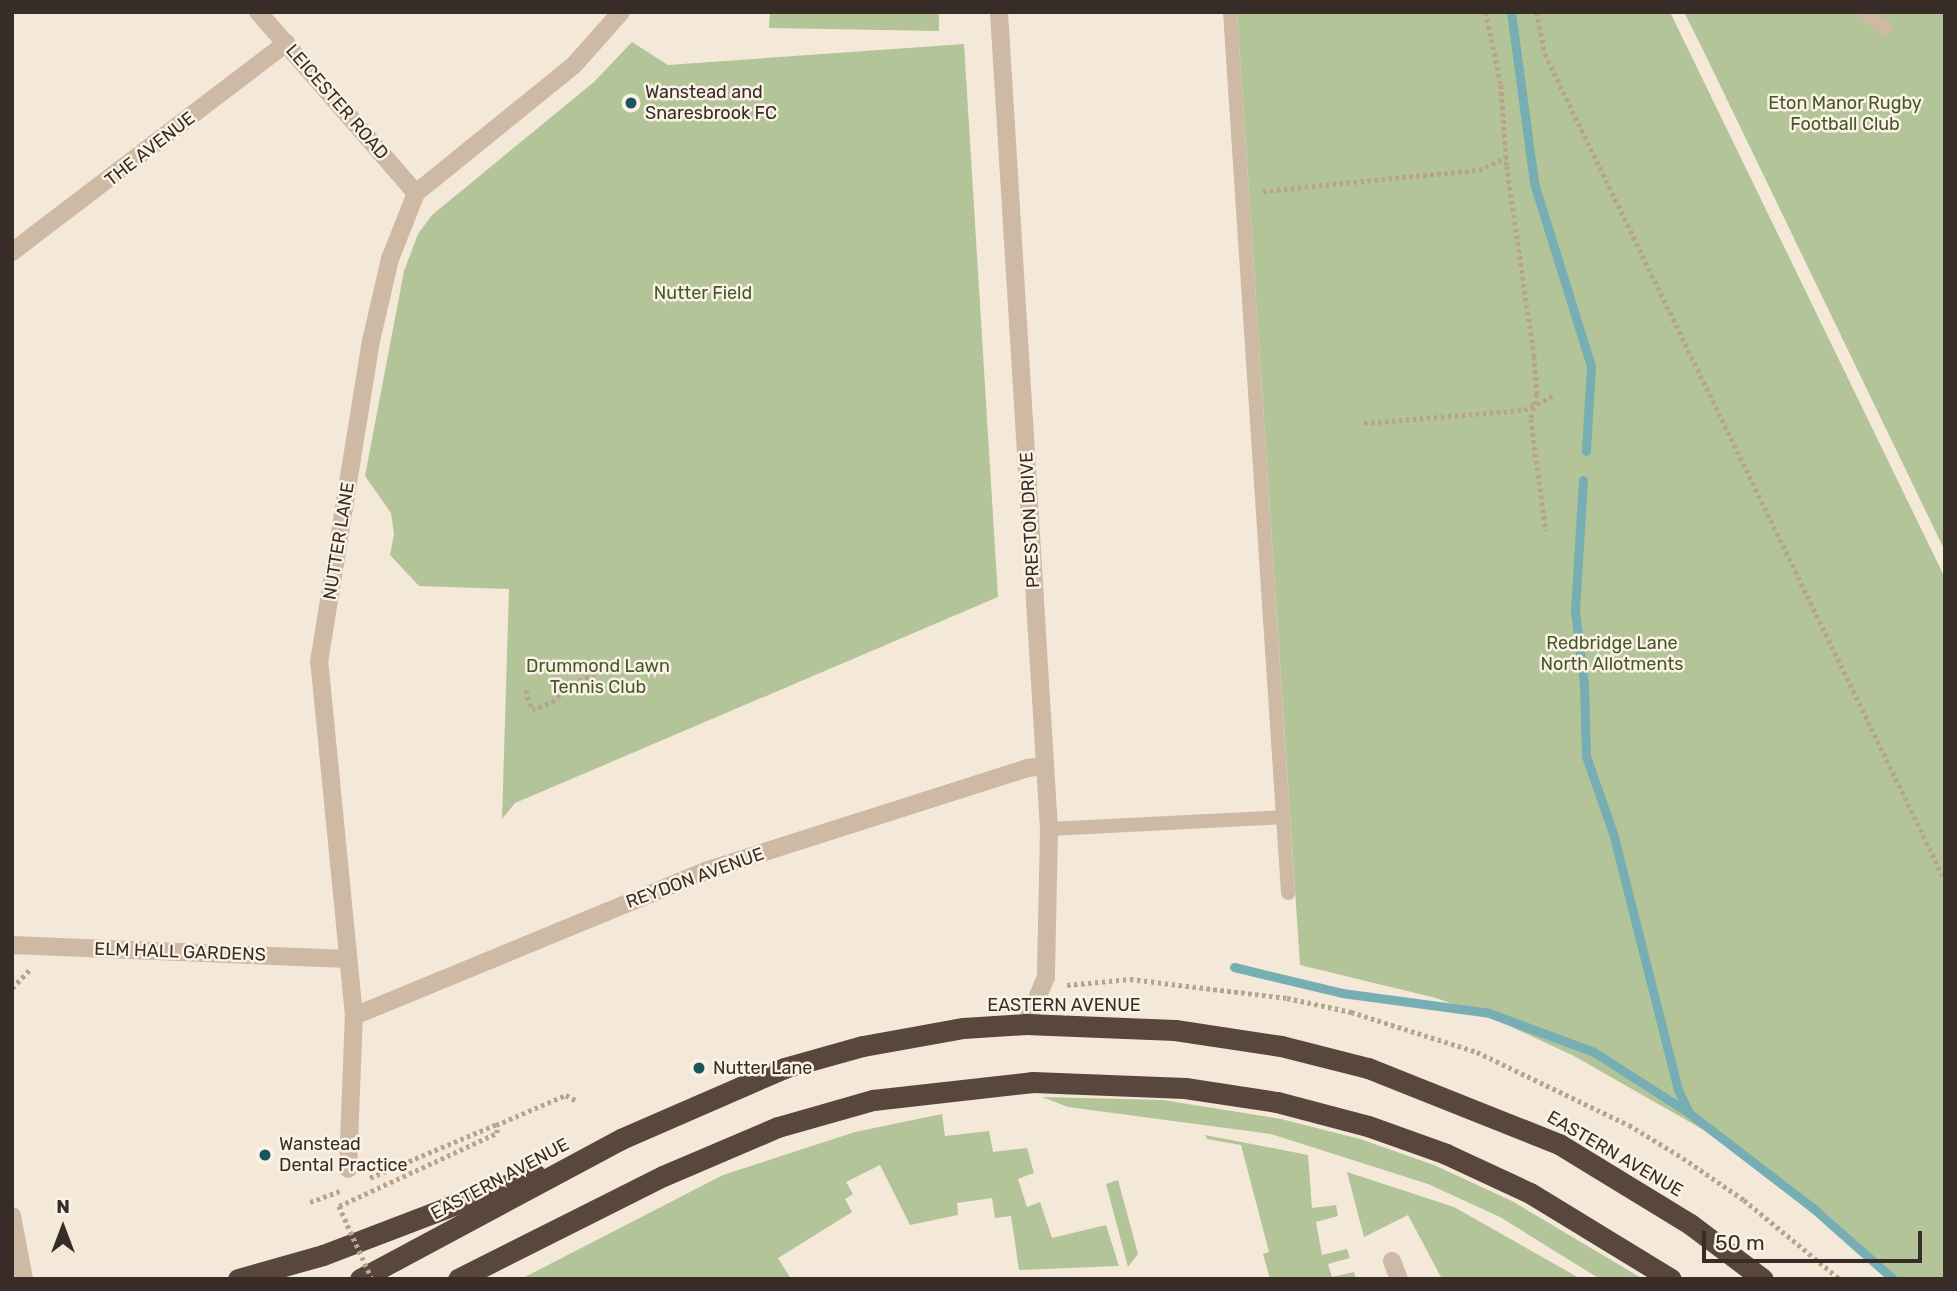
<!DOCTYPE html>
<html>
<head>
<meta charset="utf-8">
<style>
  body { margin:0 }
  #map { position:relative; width:1957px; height:1291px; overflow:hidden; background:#f4e8d9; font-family:Rubik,sans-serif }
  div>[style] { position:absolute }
  .green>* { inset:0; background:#b3c498 }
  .stream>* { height:9px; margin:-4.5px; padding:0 4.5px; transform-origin:4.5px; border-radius:4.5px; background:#76aeb3 }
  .path>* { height:4.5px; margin-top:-2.25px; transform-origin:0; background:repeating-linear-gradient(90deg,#b9a38e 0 3.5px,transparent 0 7px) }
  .lane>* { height:14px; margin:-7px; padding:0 7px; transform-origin:7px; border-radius:7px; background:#cdb9a4 }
  .street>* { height:18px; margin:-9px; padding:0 9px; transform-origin:9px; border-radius:9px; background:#cdb9a4 }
  .highway>* { height:21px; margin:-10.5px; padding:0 10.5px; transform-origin:10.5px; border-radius:10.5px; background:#59473d }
  .path-bridge>* { height:4.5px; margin-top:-2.25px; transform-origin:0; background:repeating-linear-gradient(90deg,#b9a38e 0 3.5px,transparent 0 7px) }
  .dots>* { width:19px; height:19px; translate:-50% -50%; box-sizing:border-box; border:4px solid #fbf2e6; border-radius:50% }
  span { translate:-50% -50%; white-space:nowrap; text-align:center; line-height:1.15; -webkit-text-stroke:5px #fbf2e6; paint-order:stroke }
  .poi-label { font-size:18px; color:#372d26 }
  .left { translate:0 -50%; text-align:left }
  .street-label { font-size:18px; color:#372d26 }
  .park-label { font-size:18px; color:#445828 }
  .frame { position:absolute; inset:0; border:14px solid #372d26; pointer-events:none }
  .north { position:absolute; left:28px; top:1193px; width:70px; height:70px; -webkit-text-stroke:5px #fbf2e6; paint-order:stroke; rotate:0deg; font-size:19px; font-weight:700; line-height:28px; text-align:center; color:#372d26 }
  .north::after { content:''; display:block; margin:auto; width:24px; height:32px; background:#372d26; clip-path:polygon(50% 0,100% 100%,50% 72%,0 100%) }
  .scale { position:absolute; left:1702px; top:1231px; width:220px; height:32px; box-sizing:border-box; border:4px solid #372d26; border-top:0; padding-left:9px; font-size:21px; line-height:24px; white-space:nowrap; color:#372d26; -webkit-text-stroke:5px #fbf2e6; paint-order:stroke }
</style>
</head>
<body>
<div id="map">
  <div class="green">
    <div style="clip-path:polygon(770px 12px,939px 12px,939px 31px,769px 28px)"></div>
    <div style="clip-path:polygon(1237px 12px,1670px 12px,1945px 578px,1945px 1279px,1893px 1279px,1744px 1153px,1574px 1056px,1492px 1018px,1436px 998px,1300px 965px)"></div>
    <div style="clip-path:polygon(1684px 12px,1945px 12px,1945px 551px,1704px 52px)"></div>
    <div style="clip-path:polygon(632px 42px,668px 65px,964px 44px,998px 597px,515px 803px,502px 819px,509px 589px,419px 586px,390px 555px,394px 534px,391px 513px,365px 476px,404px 271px,418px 234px,432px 215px,594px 82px)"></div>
    <div style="clip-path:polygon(1042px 1097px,1163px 1100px,1281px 1119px,1360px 1139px,1434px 1165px,1512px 1201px,1643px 1279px,1600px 1279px,1500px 1217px,1428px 1184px,1271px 1134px,1068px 1107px)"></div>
    <div style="clip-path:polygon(942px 1114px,945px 1136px,989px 1131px,993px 1152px,1027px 1148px,1034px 1173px,1018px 1179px,1027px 1207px,1040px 1202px,1052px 1238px,1106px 1225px,1119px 1266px,1019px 1270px,1011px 1216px,995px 1218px,992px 1198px,957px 1203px,958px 1215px,910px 1225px,880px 1165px,846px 1182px,853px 1194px,845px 1199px,852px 1212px,778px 1258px,791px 1279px,521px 1279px,723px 1175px,855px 1132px)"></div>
    <div style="clip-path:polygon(1205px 1135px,1308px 1155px,1312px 1208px,1336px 1205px,1338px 1216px,1316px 1222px,1322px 1255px,1347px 1249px,1350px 1258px,1328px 1264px,1332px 1277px,1354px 1272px,1356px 1279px,1270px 1279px,1263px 1254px,1269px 1252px,1241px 1145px,1207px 1139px)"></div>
    <div style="clip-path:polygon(1347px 1172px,1454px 1207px,1581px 1279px,1442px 1279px,1408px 1215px,1364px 1237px)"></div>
    <div style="clip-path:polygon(1118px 1180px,1138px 1254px,1128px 1267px,1106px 1184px)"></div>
  </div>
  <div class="stream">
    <div style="left:1511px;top:12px;width:173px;rotate:82.3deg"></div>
    <div style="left:1534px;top:183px;width:192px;rotate:72.7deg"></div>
    <div style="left:1591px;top:366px;width:85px;rotate:93.4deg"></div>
    <div style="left:1583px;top:480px;width:131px;rotate:93.5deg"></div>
    <div style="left:1575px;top:611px;width:74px;rotate:83deg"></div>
    <div style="left:1584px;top:684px;width:72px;rotate:88.4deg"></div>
    <div style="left:1586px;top:756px;width:82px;rotate:70.7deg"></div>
    <div style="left:1613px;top:833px;width:265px;rotate:75.8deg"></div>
    <div style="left:1678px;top:1090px;width:25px;rotate:64deg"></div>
    <div style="left:1234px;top:967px;width:111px;rotate:13.5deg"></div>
    <div style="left:1342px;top:993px;width:148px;rotate:7.7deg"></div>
    <div style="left:1489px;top:1013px;width:112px;rotate:20.4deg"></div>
    <div style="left:1594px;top:1052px;width:113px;rotate:32.7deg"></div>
    <div style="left:1689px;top:1113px;width:158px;rotate:37.5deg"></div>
    <div style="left:1814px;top:1209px;width:106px;rotate:41.5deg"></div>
  </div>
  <div class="path">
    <div style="left:1486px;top:12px;width:75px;rotate:78.4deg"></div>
    <div style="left:1501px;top:85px;width:81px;rotate:85.8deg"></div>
    <div style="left:1507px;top:166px;width:192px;rotate:81.9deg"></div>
    <div style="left:1534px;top:356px;width:38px;rotate:85deg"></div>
    <div style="left:1537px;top:394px;width:26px;rotate:103deg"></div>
    <div style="left:1531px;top:419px;width:113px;rotate:82.4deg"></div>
    <div style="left:1537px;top:12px;width:43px;rotate:79.2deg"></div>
    <div style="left:1545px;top:54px;width:918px;rotate:64.16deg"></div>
    <div style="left:1263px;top:191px;width:217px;rotate:-5.6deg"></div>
    <div style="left:1479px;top:170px;width:31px;rotate:-25deg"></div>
    <div style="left:1364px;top:423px;width:161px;rotate:-4.6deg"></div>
    <div style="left:1524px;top:410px;width:34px;rotate:-26deg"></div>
    <div style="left:526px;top:690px;width:21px;rotate:73deg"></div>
    <div style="left:532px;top:710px;width:22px;rotate:-22deg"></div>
    <div style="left:552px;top:702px;width:28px;rotate:-44deg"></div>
    <div style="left:572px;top:683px;width:25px;rotate:-21deg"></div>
    <div style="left:1067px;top:985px;width:63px;rotate:-5.4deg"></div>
    <div style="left:1130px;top:979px;width:158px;rotate:6.9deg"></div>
    <div style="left:1287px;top:998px;width:66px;rotate:12.3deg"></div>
    <div style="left:1351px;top:1012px;width:132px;rotate:17.6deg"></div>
    <div style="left:1477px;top:1052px;width:169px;rotate:25.7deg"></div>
    <div style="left:1629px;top:1125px;width:63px;rotate:31.4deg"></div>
    <div style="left:1683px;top:1158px;width:74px;rotate:34.5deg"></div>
    <div style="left:1744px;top:1200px;width:124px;rotate:39.5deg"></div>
    <div style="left:12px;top:988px;width:28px;rotate:-46deg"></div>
    <div style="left:496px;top:1125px;width:76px;rotate:-23.2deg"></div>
    <div style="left:566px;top:1095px;width:13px;rotate:29deg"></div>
    <div style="left:310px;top:1202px;width:33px;rotate:-20deg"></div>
    <div style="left:339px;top:1206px;width:174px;rotate:-24.8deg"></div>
    <div style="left:497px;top:1133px;width:8px;rotate:-97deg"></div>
    <div style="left:496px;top:1125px;width:139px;rotate:157.1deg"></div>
  </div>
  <div class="lane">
    <div style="left:1230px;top:12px;width:883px;rotate:86.23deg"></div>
    <div style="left:1863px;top:12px;width:27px;rotate:36deg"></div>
    <div style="left:1049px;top:829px;width:234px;rotate:-2.9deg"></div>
  </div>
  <div class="street">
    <div style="left:258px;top:12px;width:240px;rotate:48.9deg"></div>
    <div style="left:999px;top:12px;width:819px;rotate:86.5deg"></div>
    <div style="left:1049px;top:829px;width:148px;rotate:91.2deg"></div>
    <div style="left:1046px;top:977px;width:51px;rotate:113.1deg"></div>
    <div style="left:12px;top:252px;width:345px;rotate:-37.3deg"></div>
    <div style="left:12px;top:945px;width:336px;rotate:2.4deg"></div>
    <div style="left:354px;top:1016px;width:380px;rotate:-22.4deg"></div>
    <div style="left:705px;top:871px;width:338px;rotate:-17.7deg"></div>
    <div style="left:1027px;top:768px;width:18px;rotate:-6deg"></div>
    <div style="left:348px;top:1169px;width:153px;rotate:-87.8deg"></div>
    <div style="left:354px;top:1016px;width:356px;rotate:-95.6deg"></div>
    <div style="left:319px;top:662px;width:325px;rotate:-80.8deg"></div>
    <div style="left:371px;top:341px;width:84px;rotate:-77deg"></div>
    <div style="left:390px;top:259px;width:71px;rotate:-68.5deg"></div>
    <div style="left:416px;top:193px;width:203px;rotate:-39deg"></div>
    <div style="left:574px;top:65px;width:71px;rotate:-48.4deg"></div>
    <div style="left:12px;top:1216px;width:64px;rotate:79.2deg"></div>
    <div style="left:1392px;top:1261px;width:19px;rotate:69deg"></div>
  </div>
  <div class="highway">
    <div style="left:238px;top:1279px;width:88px;rotate:-15.8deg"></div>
    <div style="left:323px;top:1255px;width:227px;rotate:-20.9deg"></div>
    <div style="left:360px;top:1279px;width:296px;rotate:-28.2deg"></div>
    <div style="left:621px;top:1139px;width:178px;rotate:-23.5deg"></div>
    <div style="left:784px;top:1068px;width:82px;rotate:-15.6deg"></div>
    <div style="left:863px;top:1046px;width:102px;rotate:-10.2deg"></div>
    <div style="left:963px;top:1028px;width:63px;rotate:-3.6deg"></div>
    <div style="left:1026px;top:1024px;width:149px;rotate:2.3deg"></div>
    <div style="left:1175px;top:1030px;width:107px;rotate:8.6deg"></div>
    <div style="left:1281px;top:1046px;width:90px;rotate:14.2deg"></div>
    <div style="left:1368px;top:1068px;width:206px;rotate:21.7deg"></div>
    <div style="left:1559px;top:1144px;width:153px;rotate:31.4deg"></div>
    <div style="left:1690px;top:1224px;width:91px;rotate:37deg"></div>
    <div style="left:458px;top:1279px;width:229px;rotate:-26.7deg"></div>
    <div style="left:663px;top:1176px;width:125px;rotate:-23.1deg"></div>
    <div style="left:778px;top:1127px;width:99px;rotate:-15.9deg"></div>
    <div style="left:873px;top:1100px;width:161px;rotate:-6.4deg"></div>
    <div style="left:1033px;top:1082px;width:152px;rotate:2.3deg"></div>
    <div style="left:1185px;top:1088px;width:93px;rotate:8.7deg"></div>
    <div style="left:1277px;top:1102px;width:94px;rotate:14.8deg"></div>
    <div style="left:1368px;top:1126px;width:83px;rotate:19.7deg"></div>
    <div style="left:1446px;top:1154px;width:93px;rotate:24.9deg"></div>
    <div style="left:1530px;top:1193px;width:165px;rotate:31.4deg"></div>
  </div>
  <div class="path-bridge">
    <div style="left:339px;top:1206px;width:80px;rotate:65.7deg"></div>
  </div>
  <div class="dots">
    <div style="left:631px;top:103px;background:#18555c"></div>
    <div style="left:699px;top:1068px;background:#18555c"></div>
    <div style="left:265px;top:1155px;background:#18555c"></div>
  </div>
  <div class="poi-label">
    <span class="left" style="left:645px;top:103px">Wanstead and<br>Snaresbrook FC</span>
    <span class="left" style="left:713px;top:1068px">Nutter Lane</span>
    <span class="left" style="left:279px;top:1155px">Wanstead<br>Dental Practice</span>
  </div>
  <div class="street-label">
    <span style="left:337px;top:102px;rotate:49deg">LEICESTER ROAD</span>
    <span style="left:150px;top:149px;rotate:-38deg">THE AVENUE</span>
    <span style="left:1030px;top:520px;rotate:-93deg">PRESTON DRIVE</span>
    <span style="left:339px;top:541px;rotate:-81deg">NUTTER LANE</span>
    <span style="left:695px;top:878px;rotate:-20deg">REYDON AVENUE</span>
    <span style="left:180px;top:952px;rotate:2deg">ELM HALL GARDENS</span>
    <span style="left:1064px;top:1005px">EASTERN AVENUE</span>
    <span style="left:1615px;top:1154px;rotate:30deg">EASTERN AVENUE</span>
    <span style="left:500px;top:1179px;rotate:-28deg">EASTERN AVENUE</span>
  </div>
  <div class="park-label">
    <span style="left:1845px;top:114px">Eton Manor Rugby<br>Football Club</span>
    <span style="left:703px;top:293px">Nutter Field</span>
    <span style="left:1612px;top:654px">Redbridge Lane<br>North Allotments</span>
    <span style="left:598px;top:677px">Drummond Lawn<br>Tennis Club</span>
  </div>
  <div class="frame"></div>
  <div class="north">N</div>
  <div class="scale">50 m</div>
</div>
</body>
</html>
